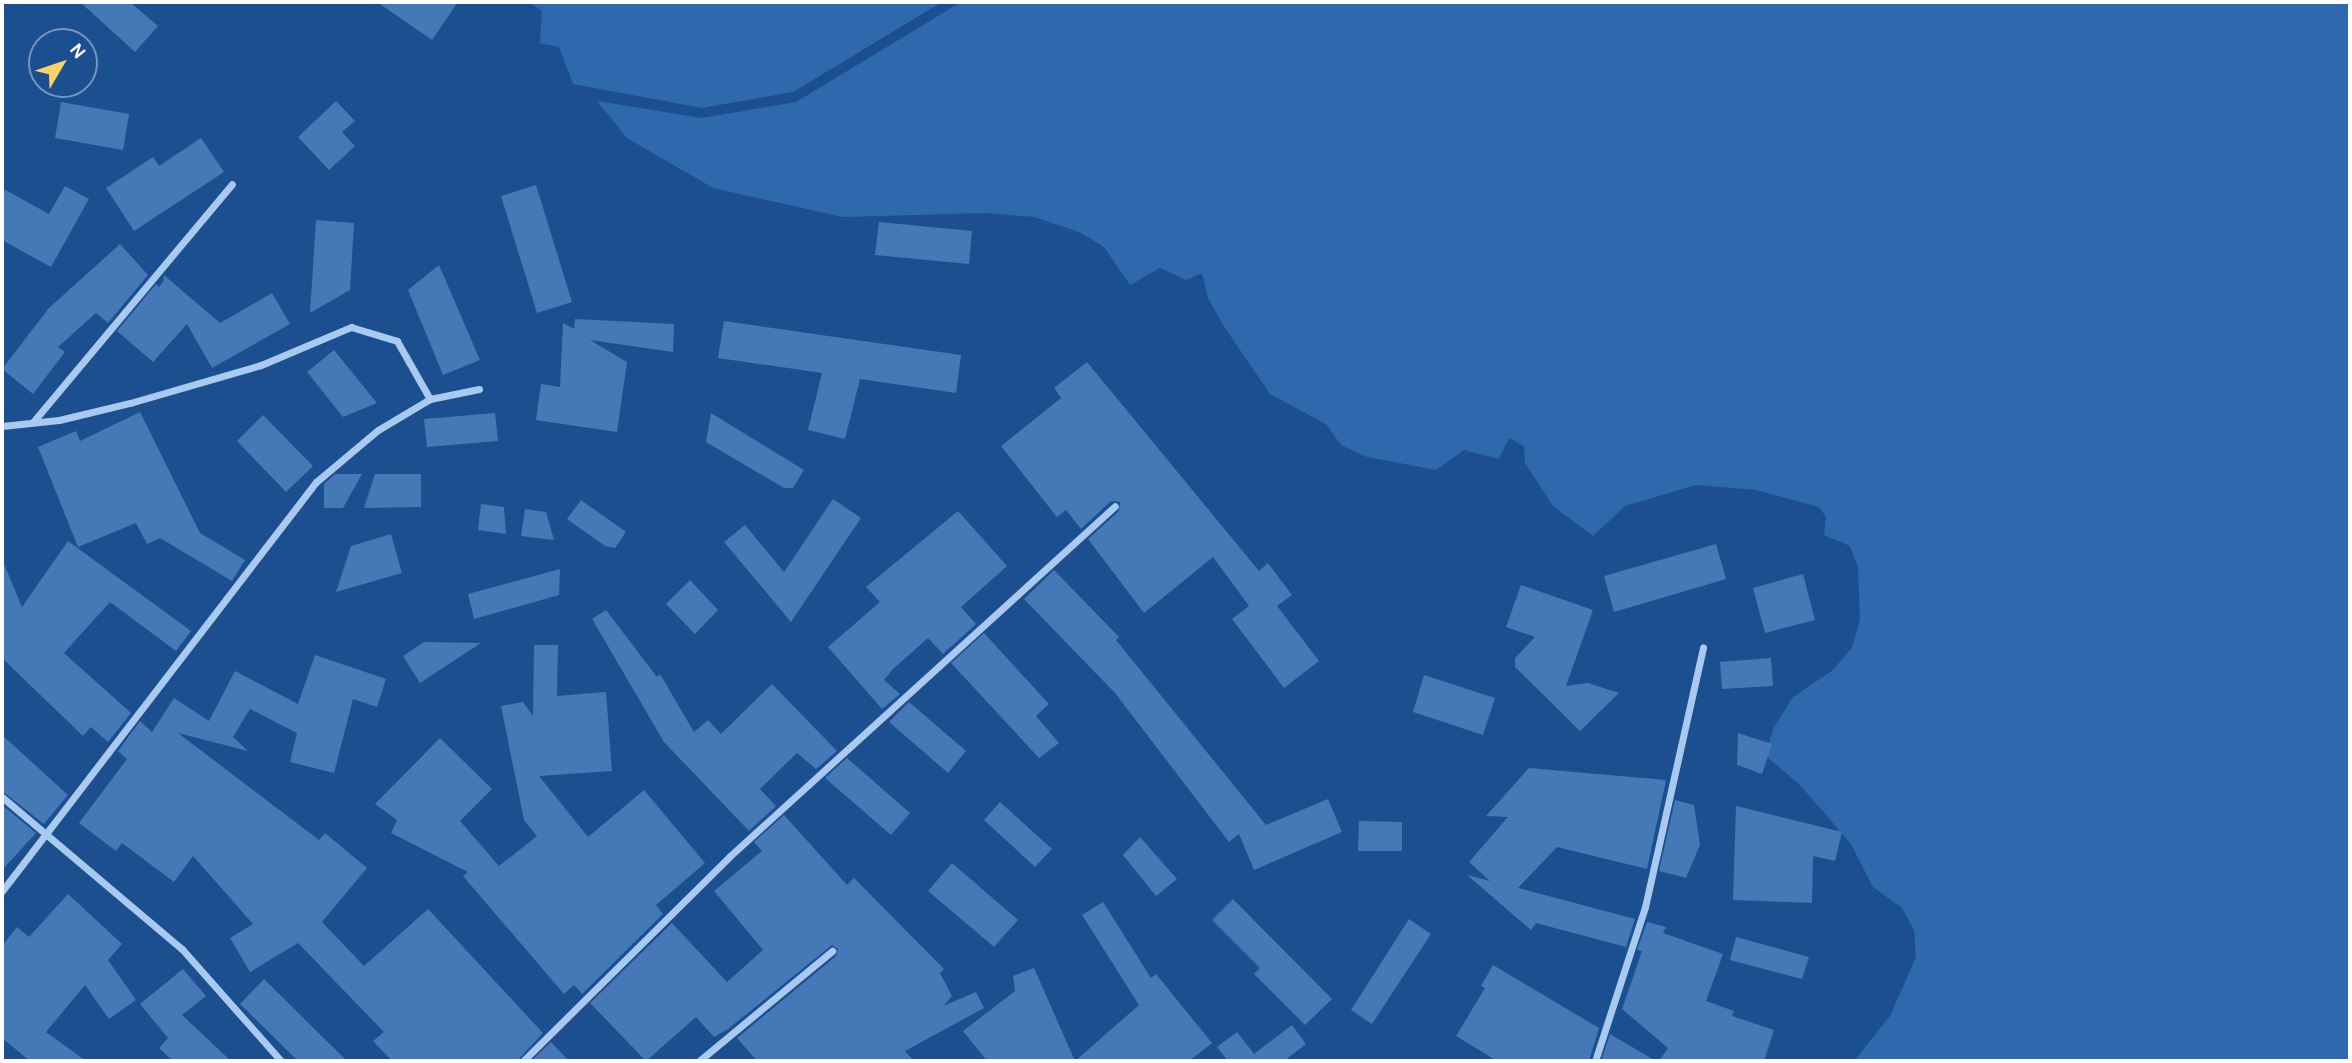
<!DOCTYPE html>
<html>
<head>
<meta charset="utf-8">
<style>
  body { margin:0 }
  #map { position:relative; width:2352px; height:1063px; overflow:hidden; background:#1b4f8f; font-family:Karla,sans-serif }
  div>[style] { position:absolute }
  .green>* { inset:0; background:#2e69ad }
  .building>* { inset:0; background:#4478b7 }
  .street>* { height:7px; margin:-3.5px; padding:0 3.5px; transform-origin:3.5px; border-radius:3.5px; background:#a9c9ee }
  span { translate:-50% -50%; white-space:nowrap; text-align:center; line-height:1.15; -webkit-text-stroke:5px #1b4f8f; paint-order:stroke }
  .frame { position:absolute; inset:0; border:4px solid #fff; pointer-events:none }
  .north { position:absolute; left:28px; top:28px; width:70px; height:70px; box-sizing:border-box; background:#1b4f8f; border:2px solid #7695bc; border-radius:50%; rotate:51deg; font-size:19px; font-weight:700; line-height:28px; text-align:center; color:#fff }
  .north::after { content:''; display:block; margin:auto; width:24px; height:32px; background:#ffd166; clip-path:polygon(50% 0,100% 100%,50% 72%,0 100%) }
</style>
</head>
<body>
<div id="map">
  <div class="green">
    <div style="clip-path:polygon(529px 2px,942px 2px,793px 92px,702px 108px,573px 84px,559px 47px,540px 43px,542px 11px)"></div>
    <div style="clip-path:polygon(961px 2px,2350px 2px,2350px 1061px,1854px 1061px,1890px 1016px,1916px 957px,1914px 930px,1902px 908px,1873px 887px,1851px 844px,1801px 786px,1765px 755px,1774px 727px,1793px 697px,1833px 670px,1852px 648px,1860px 620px,1858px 567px,1850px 546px,1824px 535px,1826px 517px,1819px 507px,1756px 490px,1696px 485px,1625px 506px,1593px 536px,1553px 506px,1525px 463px,1524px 446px,1509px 438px,1499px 459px,1464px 450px,1436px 470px,1367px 457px,1341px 445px,1326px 424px,1270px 394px,1223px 325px,1208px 298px,1202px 273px,1186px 280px,1160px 268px,1130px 285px,1104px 247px,1079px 232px,1034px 217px,987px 213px,843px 217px,713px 188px,627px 138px,597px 101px,702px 118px,796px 102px)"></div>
  </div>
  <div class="building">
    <div style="clip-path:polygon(80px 2px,130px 2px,158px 26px,135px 52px)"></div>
    <div style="clip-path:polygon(377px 2px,458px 2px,432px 40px)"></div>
    <div style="clip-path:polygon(336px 101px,355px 121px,342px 132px,355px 146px,329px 170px,298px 137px)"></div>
    <div style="clip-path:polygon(61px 102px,129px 114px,123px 150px,55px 138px)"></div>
    <div style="clip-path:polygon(201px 138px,224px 172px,134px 231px,106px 188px,153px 157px,159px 166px)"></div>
    <div style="clip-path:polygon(536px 185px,572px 302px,537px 313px,501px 196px)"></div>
    <div style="clip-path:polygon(65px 186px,89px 199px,51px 267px,2px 240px,2px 188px,49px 214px)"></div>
    <div style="clip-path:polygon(316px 220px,354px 223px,350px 290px,310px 313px)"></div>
    <div style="clip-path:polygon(879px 222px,972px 231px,969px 264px,875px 255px)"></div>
    <div style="clip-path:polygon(120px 244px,148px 275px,108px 323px,96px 313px,58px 347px,65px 352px,33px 394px,2px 369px,49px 308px)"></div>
    <div style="clip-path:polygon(439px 265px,480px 360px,443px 375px,408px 290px)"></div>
    <div style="clip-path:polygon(164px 275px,220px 323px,272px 293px,290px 324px,212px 368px,187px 324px,153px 362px,117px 331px,156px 284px,159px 287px,163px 282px)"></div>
    <div style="clip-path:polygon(575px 319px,674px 324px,673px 352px,590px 340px,627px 362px,617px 432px,536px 420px,541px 384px,560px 387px,563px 323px,574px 329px)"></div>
    <div style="clip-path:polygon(724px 321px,961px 355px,956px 393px,860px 379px,845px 439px,808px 430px,822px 373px,718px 358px)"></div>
    <div style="clip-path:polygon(334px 350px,377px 403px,343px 417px,307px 372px)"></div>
    <div style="clip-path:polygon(1087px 362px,1259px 571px,1268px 563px,1292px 595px,1277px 606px,1319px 661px,1284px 688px,1232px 619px,1249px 606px,1213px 557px,1144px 613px,1088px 539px,1119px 511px,1120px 502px,1111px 501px,1081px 529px,1066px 510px,1057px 517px,1001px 446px,1061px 398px,1054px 388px)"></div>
    <div style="clip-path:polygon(140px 412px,200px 533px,245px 560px,232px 581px,160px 538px,147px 544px,136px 523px,78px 547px,38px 447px,76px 431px,80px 441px)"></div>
    <div style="clip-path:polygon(495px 413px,498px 441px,427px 447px,424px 419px)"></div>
    <div style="clip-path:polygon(711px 413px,804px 470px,793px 488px,784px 488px,706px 442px)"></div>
    <div style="clip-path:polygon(263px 415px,313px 466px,286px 492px,237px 441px)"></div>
    <div style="clip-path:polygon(335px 474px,362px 474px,343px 508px,324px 508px,324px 484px)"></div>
    <div style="clip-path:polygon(375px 474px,421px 474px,421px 507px,364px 508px)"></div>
    <div style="clip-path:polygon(833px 499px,861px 518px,791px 622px,724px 542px,745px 525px,784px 572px)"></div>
    <div style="clip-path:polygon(581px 500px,626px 532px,615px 548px,605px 546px,567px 519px)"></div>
    <div style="clip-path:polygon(481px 504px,504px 507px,506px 534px,478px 530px)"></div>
    <div style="clip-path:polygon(525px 509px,546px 512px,554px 540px,521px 536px)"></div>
    <div style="clip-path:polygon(958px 511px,1007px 566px,961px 607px,976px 624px,943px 654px,928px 638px,893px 669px,884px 680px,900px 694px,882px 709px,828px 647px,880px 602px,866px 587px)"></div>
    <div style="clip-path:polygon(391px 534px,402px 573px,336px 592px,351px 546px)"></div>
    <div style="clip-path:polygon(68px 541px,191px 631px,176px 651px,110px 602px,64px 653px,131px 713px,108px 742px,91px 727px,83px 736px,2px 658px,2px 559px,22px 607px)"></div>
    <div style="clip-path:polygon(1716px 544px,1726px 579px,1614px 612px,1604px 576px)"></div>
    <div style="clip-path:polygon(560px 569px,559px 595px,474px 619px,468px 594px)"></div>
    <div style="clip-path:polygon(1054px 570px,1119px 637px,1116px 640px,1266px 825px,1328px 799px,1342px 832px,1254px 870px,1239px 834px,1229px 842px,1115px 693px,1024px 599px)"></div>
    <div style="clip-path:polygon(1803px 574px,1815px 620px,1765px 633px,1753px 588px)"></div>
    <div style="clip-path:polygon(690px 580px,718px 610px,695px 634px,666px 604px)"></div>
    <div style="clip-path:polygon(1521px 585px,1593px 610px,1566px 686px,1588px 683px,1619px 693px,1580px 731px,1515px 667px,1515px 658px,1535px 637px,1506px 627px)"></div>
    <div style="clip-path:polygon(606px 610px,657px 677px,660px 674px,694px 732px,708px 720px,721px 734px,772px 684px,837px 751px,816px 769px,797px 753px,760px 789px,776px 806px,749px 831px,664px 742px,592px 619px)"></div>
    <div style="clip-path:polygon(984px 633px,1049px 704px,1036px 716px,1059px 743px,1039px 758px,951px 663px)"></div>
    <div style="clip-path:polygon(424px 642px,481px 643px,420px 683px,403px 656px)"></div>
    <div style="clip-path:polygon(534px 645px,558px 645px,557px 696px,606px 692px,612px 771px,539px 776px,588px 837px,644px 790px,705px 863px,656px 905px,663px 914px,582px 994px,574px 985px,564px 994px,463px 876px,468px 872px,391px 833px,397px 820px,375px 804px,440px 738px,492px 789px,460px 821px,499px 866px,537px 836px,524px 820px,501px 706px,523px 702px,533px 716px)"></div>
    <div style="clip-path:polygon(315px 655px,386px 679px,377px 707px,353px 699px,334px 773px,290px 762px,297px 733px,250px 709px,233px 737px,248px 751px,178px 733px,319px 840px,325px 833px,367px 868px,322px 922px,364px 966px,428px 909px,543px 1033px,517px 1061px,392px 1061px,373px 1041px,384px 1032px,298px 943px,250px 972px,230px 938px,253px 924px,193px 856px,174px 882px,122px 843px,116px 851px,79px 823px,127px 759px,118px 751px,140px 721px,152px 732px,174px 698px,209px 721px,235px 671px,298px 704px)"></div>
    <div style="clip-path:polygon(1771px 658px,1773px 686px,1722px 689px,1720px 662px)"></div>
    <div style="clip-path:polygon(1424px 675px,1495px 698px,1483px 735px,1413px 712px)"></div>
    <div style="clip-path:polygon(909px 702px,966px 751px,948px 773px,889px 722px)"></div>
    <div style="clip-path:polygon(1738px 733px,1772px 744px,1762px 774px,1737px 765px)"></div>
    <div style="clip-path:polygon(2px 735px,68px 795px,44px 824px,2px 791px)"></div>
    <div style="clip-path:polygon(847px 758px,910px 813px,891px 835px,825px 778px)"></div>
    <div style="clip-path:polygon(1529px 768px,1666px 780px,1647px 869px,1557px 847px,1518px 888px,1635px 919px,1626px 947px,1536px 923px,1531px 930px,1467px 875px,1490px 881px,1469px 862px,1508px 817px,1486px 816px)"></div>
    <div style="clip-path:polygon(1675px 800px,1694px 805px,1700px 845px,1686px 878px,1659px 871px)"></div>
    <div style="clip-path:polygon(1000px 802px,1052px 849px,1035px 867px,984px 820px)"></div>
    <div style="clip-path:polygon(2px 805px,36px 833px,2px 870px)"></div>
    <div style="clip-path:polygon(1736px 806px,1842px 832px,1835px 861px,1813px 856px,1812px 903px,1733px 900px)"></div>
    <div style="clip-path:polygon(784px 815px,847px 885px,854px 878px,944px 969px,940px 973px,952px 996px,943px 1006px,976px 992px,984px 1008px,905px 1051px,914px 1061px,757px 1061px,737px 1038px,836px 956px,838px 949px,832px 945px,728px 1029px,714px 1037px,696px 1017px,646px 1061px,590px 1003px,672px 923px,727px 982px,763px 950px,714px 891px,762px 851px,754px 842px)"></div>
    <div style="clip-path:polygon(1359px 821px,1402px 822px,1402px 851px,1358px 851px)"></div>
    <div style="clip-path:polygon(1140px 837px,1177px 879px,1156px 896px,1123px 855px)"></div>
    <div style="clip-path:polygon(952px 863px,1018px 920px,994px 947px,928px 891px)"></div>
    <div style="clip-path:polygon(68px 894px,122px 944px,108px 960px,136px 1000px,109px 1019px,85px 985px,46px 1032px,86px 1061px,30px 1061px,2px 1038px,2px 946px,17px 927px,29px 937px)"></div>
    <div style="clip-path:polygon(1233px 899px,1332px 999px,1305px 1025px,1254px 974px,1260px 968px,1212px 920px)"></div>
    <div style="clip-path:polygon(1103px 902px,1151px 978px,1156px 974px,1212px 1043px,1189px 1061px,987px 1061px,963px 1031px,1015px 991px,1013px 976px,1034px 968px,1075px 1061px,1139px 1005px,1082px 915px)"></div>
    <div style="clip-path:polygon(1409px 919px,1431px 934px,1372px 1024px,1351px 1010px)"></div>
    <div style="clip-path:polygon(1647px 922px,1666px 927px,1663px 933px,1723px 954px,1706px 1001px,1734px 1011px,1732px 1016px,1774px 1030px,1764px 1061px,1659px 1061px,1668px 1048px,1622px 1009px,1642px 951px,1637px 950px)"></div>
    <div style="clip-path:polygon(1736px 937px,1809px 957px,1802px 979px,1730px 960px)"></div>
    <div style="clip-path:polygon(1493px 965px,1599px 1028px,1589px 1061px,1497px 1061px,1456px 1036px,1485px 988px,1481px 986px)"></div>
    <div style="clip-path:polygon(183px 969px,206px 996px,182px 1015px,231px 1061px,173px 1061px,159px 1048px,168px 1038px,140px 1004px)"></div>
    <div style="clip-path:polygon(264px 979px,347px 1061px,298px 1061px,240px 1004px)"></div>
    <div style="clip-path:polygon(1292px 1025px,1306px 1044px,1284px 1061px,1228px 1061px,1217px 1047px,1237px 1032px,1254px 1054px)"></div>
    <div style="clip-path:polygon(1610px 1034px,1656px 1061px,1601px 1061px)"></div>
    <div style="clip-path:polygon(551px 1042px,569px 1061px,531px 1061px)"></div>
  </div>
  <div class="street">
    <div style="left:33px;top:422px;width:310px;rotate:-50.1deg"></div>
    <div style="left:2px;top:426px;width:57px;rotate:-6deg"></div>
    <div style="left:59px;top:420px;width:73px;rotate:-13.5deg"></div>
    <div style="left:130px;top:403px;width:136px;rotate:-16.2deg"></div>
    <div style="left:261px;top:365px;width:98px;rotate:-22.9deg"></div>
    <div style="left:351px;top:327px;width:48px;rotate:16.9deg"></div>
    <div style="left:397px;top:341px;width:67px;rotate:60.4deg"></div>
    <div style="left:2px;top:797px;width:236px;rotate:40.2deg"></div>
    <div style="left:182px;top:949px;width:149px;rotate:48.5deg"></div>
    <div style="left:2px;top:891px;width:516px;rotate:-52.49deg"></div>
    <div style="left:316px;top:482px;width:81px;rotate:-40deg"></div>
    <div style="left:378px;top:430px;width:61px;rotate:-30.8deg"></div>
    <div style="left:430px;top:399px;width:50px;rotate:-11.5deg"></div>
    <div style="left:523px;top:1061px;width:291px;rotate:-44.7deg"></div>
    <div style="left:730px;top:856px;width:520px;rotate:-42.27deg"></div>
    <div style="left:699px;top:1061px;width:173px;rotate:-39.6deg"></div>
    <div style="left:1595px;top:1061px;width:162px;rotate:-72deg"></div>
    <div style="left:1645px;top:907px;width:266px;rotate:-77.4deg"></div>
  </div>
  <div class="frame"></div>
  <div class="north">N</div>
</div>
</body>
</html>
